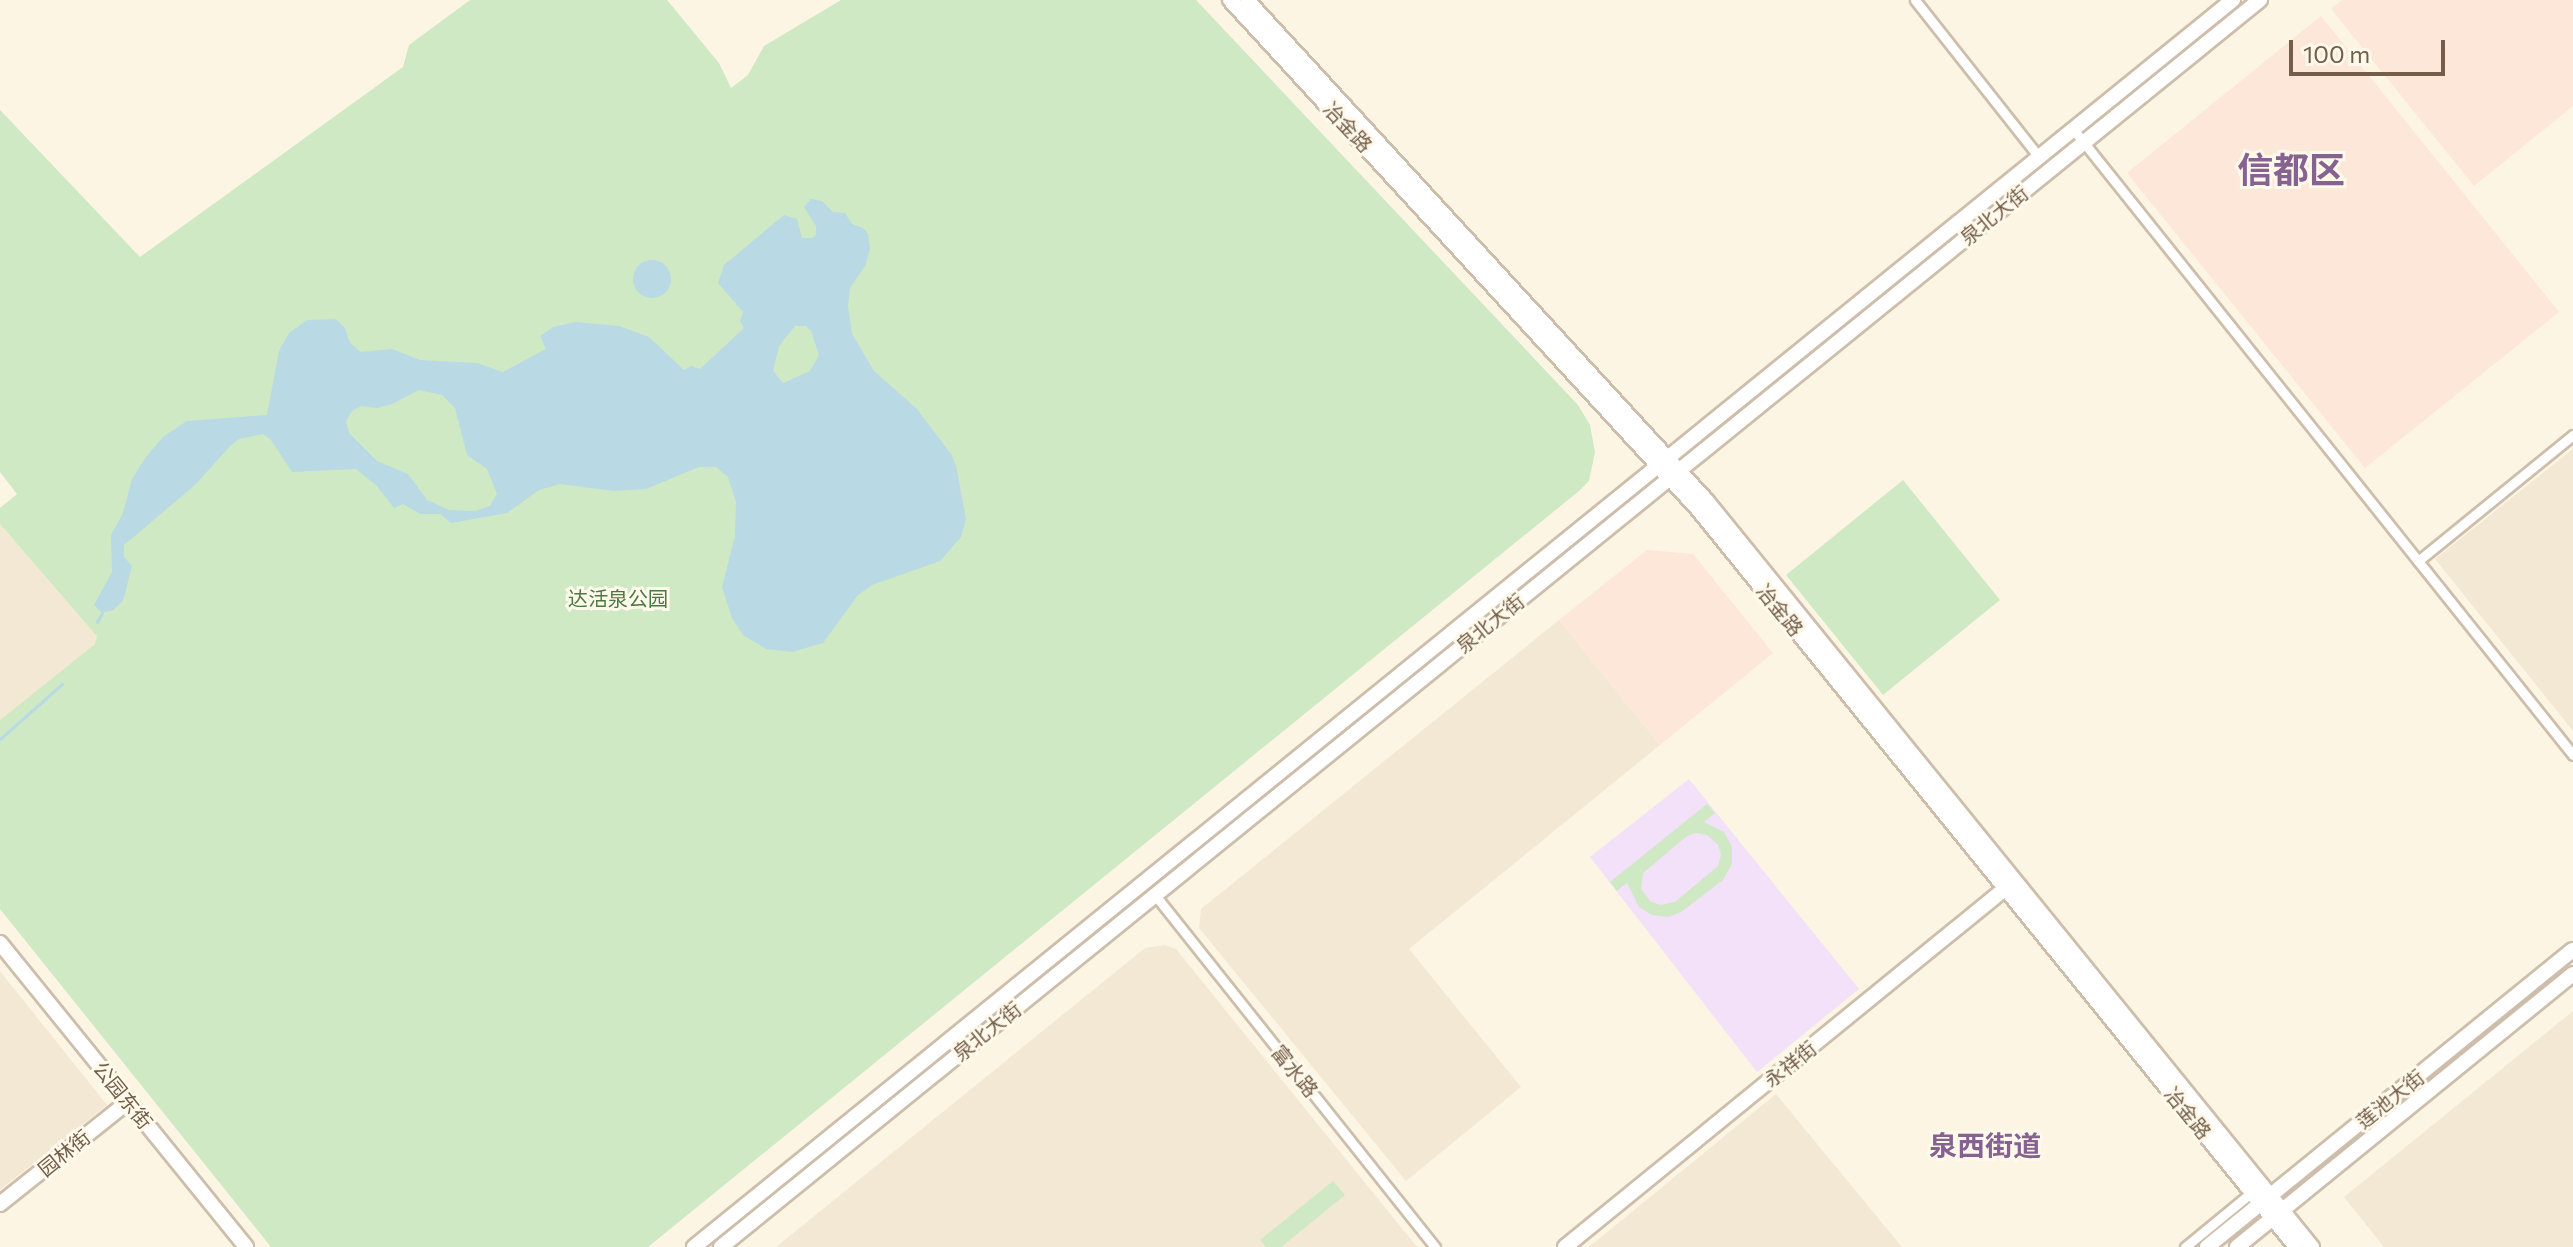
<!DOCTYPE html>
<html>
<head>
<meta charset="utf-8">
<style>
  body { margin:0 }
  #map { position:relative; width:2573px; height:1247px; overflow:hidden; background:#fcf5e4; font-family:Commissioner,"Noto Sans SC",sans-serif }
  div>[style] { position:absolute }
  .residential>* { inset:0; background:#f3e8d3 }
  .commercial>* { inset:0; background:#fce7d8 }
  .education>* { inset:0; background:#f2e1f8 }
  .green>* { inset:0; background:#cee9c3 }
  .water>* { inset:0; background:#b9d9e5 }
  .round { border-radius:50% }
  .stream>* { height:3px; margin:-1.5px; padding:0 1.5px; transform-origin:1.5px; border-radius:1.5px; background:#b9d9e5 }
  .roads { filter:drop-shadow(2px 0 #cdbeab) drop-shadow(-2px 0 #cdbeab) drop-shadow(0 2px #cdbeab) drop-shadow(0 -2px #cdbeab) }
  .street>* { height:9px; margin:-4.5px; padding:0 4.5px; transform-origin:4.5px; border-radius:4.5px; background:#fff }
  .secondary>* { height:14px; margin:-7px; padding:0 7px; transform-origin:7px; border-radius:7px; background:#fff }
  span { translate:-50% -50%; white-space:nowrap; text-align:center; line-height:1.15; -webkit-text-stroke:6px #fff9eb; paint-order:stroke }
  .street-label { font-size:20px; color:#745e4a }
  .park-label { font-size:20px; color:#4c7942 }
  .district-label { font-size:28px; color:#866290; font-weight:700 }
  .town-label { font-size:36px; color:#866290; font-weight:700 }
  .scale { position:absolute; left:2289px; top:40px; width:156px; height:36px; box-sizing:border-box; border:4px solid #745e4a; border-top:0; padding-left:10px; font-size:24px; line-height:28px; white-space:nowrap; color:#745e4a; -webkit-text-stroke:6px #fff9eb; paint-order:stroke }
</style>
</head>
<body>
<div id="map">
  <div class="residential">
    <div style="clip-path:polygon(2573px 449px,2573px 731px,2435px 559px)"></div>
    <div style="clip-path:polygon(0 524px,98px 636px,95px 644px,0 720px)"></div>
    <div style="clip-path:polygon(1559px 620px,1660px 745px,1409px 949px,1521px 1087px,1406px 1181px,1199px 928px,1201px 909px)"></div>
    <div style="clip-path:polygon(1165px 945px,1176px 949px,1417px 1247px,776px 1247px,1145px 948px)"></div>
    <div style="clip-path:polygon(0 971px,107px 1105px,0 1190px)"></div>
    <div style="clip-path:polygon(2573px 1011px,2573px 1247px,2384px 1247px,2344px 1197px)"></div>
    <div style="clip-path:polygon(1776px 1094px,1902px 1247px,1589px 1247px)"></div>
  </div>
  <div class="commercial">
    <div style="clip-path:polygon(2342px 0,2573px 0,2573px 106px,2474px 186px,2331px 9px)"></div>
    <div style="clip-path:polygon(2321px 16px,2559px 312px,2365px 468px,2127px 173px)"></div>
    <div style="clip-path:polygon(1647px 550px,1693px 554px,1773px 653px,1660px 745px,1559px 620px)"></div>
  </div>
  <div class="education">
    <div style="clip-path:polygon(1689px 779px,1859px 989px,1757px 1072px,1590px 857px)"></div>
  </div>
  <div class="green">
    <div style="clip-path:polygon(470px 0,667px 0,719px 63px,731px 88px,748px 75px,764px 46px,841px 0,1196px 0,1578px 405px,1590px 425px,1595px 452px,1589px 481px,1579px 491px,648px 1247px,271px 1247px,0 909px,0 720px,95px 644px,97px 636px,0 524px,0 508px,17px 494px,0 472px,0 110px,140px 257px,403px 67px,409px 45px)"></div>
    <div style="clip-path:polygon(1903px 480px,2000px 600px,1883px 695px,1786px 575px)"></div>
    <div style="clip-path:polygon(evenodd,1707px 804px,1715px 813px,1704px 822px,1724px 832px,1732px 847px,1732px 864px,1723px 880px,1681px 912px,1668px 917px,1652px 915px,1639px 907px,1627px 883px,1617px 891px,1610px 882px,1707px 804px,1696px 833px,1707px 835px,1718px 845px,1721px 855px,1718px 866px,1675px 902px,1661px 905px,1651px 902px,1641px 889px,1643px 873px,1687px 836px,1696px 833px)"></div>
    <div style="clip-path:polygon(1333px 1181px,1345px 1195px,1281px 1247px,1266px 1247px,1260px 1240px)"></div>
  </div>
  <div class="water">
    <div style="clip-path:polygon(evenodd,811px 199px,822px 201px,833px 212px,845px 213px,852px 224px,863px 228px,868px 234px,870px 249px,865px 266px,850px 288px,848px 306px,852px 334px,874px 371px,917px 409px,951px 454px,956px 466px,966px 519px,961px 537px,940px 561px,872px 585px,858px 595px,823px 643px,792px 652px,766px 649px,743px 635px,732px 618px,722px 587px,735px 536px,736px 502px,728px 477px,716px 467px,699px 467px,646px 489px,614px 491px,560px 484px,539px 490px,507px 513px,451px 523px,440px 514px,420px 514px,403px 504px,394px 508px,377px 486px,356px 469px,292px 472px,271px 440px,263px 434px,239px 439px,231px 445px,195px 485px,124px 545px,124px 557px,132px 566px,123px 601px,113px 610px,102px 613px,94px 605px,112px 572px,111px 535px,123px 513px,132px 479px,146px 457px,163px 437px,187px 421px,267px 415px,279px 351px,289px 333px,307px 320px,336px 319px,345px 328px,350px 343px,361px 352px,392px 349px,420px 360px,477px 363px,503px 372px,546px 349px,540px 336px,553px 327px,576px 322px,619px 326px,649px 337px,684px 370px,691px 366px,700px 369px,744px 328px,740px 321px,743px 312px,718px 283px,724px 265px,784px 215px,797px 219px,802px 238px,812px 238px,816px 235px,816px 226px,804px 207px,811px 199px,795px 326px,806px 326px,811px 331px,819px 355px,810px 371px,783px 383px,773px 371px,779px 346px,795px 326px,811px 199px,419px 390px,442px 395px,455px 408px,467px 455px,487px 469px,497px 494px,490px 506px,476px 511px,449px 510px,427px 500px,408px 474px,377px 461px,349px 433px,346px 421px,352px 411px,361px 406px,377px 408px,392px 404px,419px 390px)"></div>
    <div class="round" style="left:633px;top:260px;width:38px;height:38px"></div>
  </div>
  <div class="stream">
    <div style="left:97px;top:622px;width:10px;rotate:-61deg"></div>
    <div style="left:0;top:739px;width:83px;rotate:-41.6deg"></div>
  </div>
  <div class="roads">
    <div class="street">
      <div style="left:1915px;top:0;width:200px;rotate:51.7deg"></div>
      <div style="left:2073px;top:129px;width:801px;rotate:51.38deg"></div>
      <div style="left:2418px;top:561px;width:200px;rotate:-39.1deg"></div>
      <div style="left:1155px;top:895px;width:450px;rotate:51.5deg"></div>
      <div style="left:2185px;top:1247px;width:87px;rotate:-39.4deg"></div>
    </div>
    <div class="secondary">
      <div style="left:1230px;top:0;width:690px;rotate:47.41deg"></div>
      <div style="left:1697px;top:508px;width:951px;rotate:50.97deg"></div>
      <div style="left:1247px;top:0;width:679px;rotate:47.45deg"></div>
      <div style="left:1706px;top:500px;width:962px;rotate:50.95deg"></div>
      <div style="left:0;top:943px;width:391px;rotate:51deg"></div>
      <div style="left:0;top:1204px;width:164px;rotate:-38.6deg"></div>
      <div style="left:694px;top:1247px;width:1981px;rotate:-39.02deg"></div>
      <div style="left:721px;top:1247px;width:1981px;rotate:-39.02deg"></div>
      <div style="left:1565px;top:1247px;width:576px;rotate:-39.16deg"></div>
      <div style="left:2207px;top:1247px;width:471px;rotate:-39.1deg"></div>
      <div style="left:2237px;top:1247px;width:433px;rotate:-39.1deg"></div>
    </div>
  </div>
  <div class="street-label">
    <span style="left:1348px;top:127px;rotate:47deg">冶金路</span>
    <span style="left:1994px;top:215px;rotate:-39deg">泉北大街</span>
    <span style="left:1780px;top:610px;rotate:51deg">冶金路</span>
    <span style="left:1490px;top:623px;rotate:-39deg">泉北大街</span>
    <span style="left:987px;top:1031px;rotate:-39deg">泉北大街</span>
    <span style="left:1790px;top:1064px;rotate:-39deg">永祥街</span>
    <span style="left:1295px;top:1071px;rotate:51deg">富水路</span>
    <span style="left:123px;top:1095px;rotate:51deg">公园东街</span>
    <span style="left:2390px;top:1099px;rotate:-39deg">莲池大街</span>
    <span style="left:2188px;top:1113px;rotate:51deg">冶金路</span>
    <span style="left:64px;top:1153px;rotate:-39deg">园林街</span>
  </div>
  <div class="park-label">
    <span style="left:618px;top:598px">达活泉公园</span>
  </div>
  <div class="district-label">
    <span style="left:1985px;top:1145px">泉西街道</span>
  </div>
  <div class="town-label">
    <span style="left:2291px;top:169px">信都区</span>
  </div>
  <div class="scale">100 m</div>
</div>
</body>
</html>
